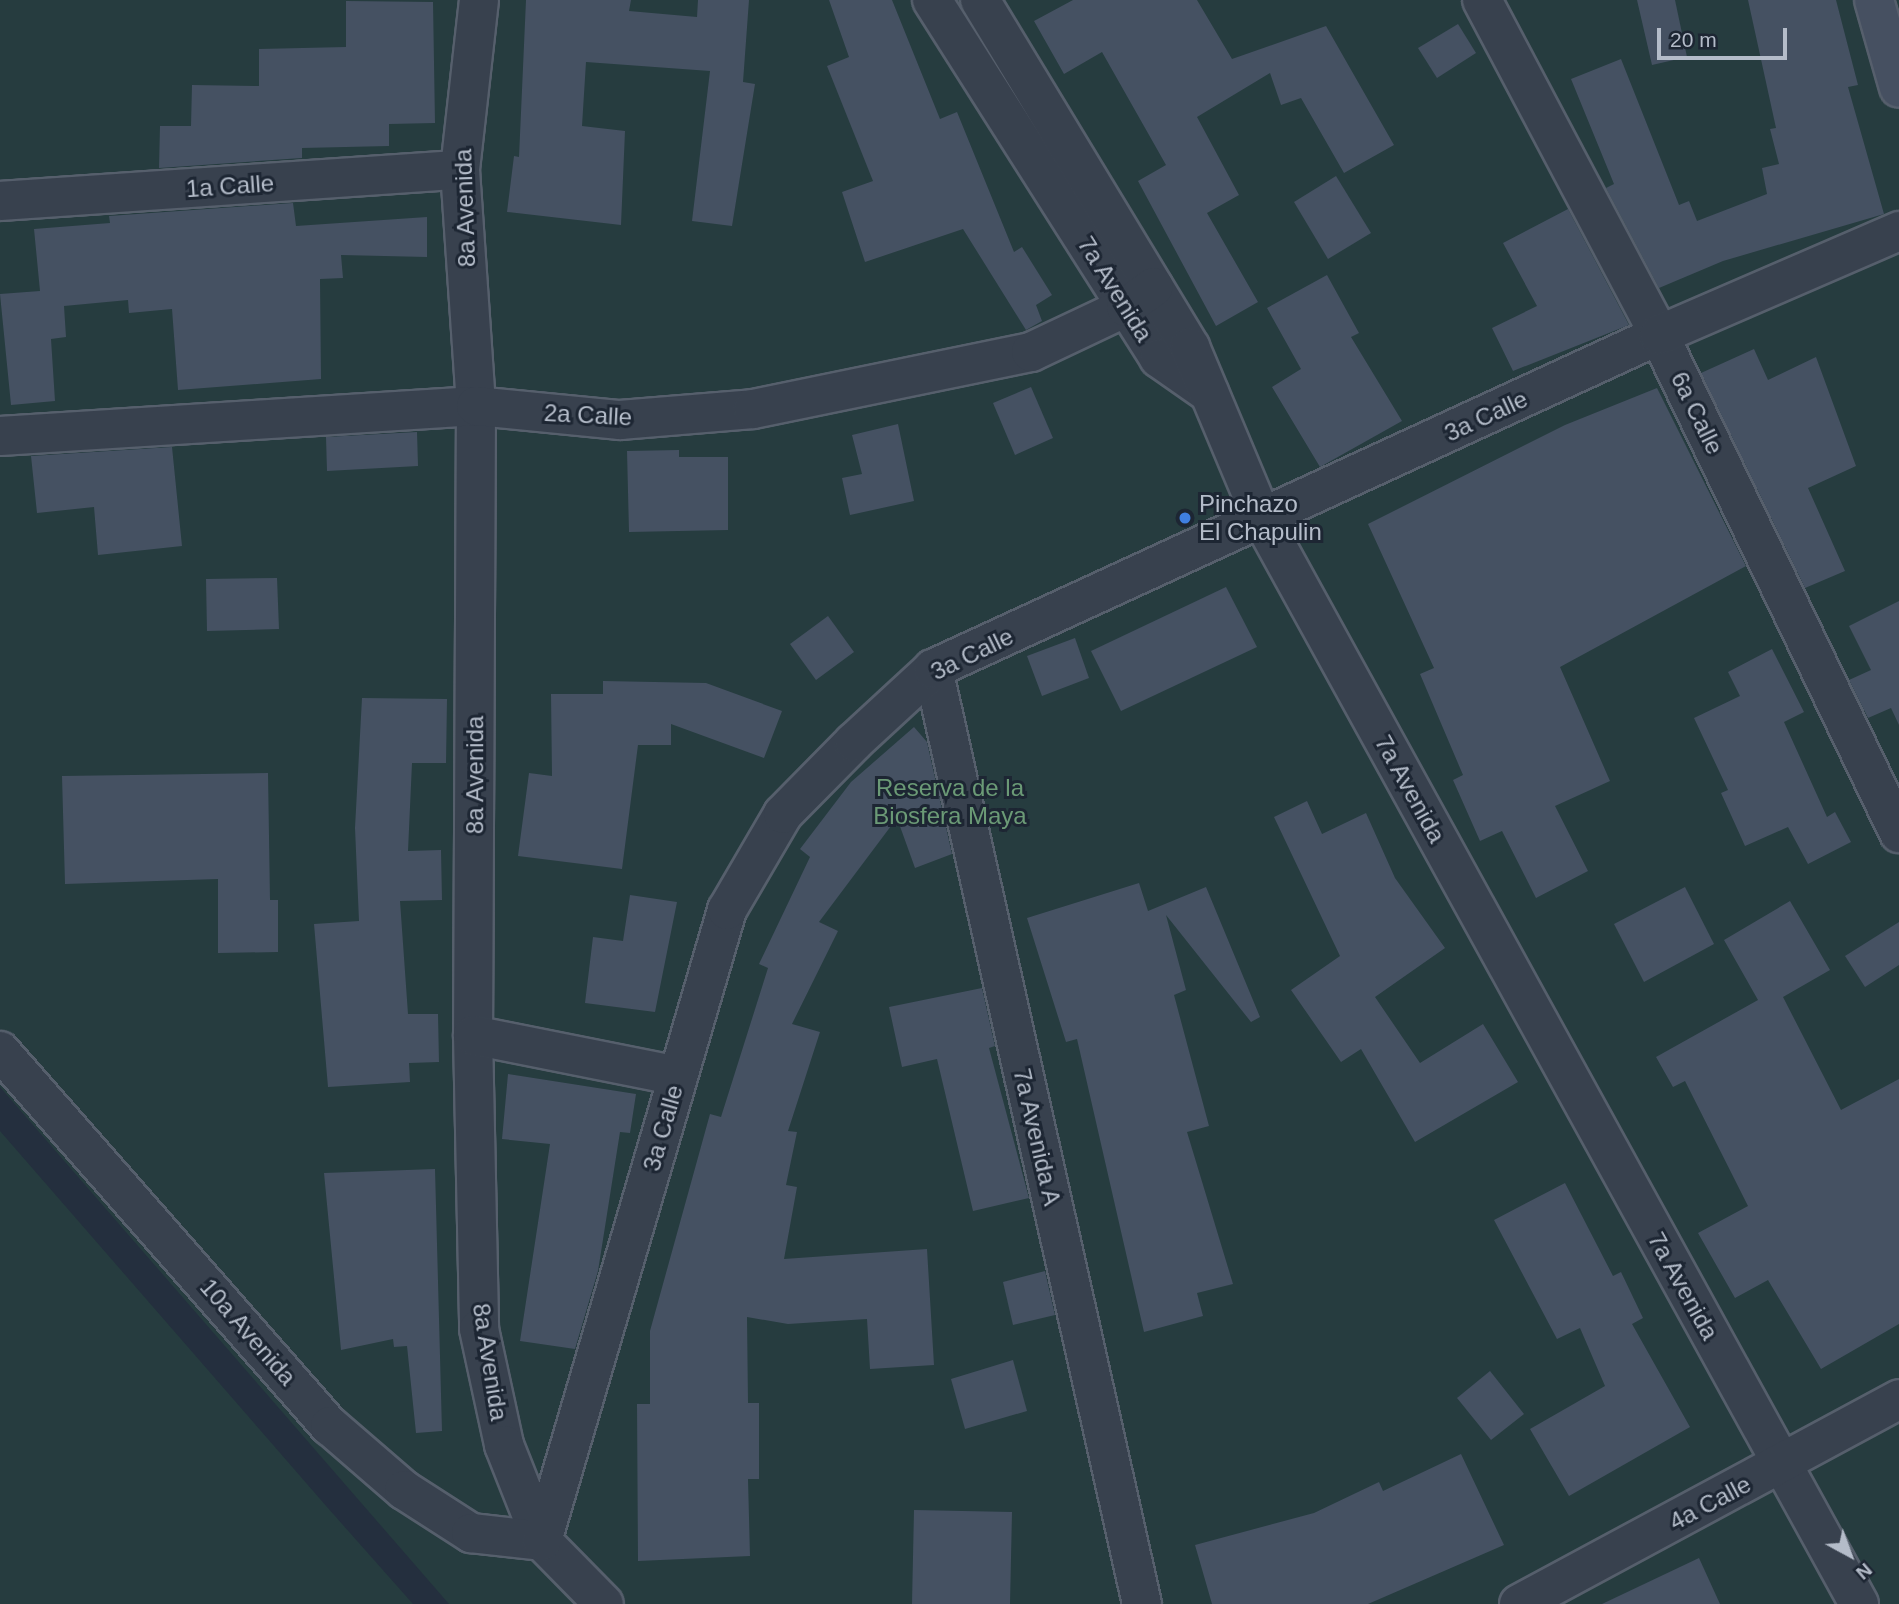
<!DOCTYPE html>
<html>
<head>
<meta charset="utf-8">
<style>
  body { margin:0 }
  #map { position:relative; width:1899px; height:1604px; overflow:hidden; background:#242f3e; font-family:Arial,sans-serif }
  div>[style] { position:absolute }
  .green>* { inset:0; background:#263c3f }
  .building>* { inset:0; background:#455162 }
  .roads { filter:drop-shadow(2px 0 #565f6c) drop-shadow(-2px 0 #565f6c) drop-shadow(0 2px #565f6c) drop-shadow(0 -2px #565f6c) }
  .street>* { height:38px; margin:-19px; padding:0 19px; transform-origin:19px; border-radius:19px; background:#38414e }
  .secondary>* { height:38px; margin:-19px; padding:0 19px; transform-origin:19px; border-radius:19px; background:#465061 }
  .dots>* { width:19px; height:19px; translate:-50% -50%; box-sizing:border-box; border:4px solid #1d2633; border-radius:50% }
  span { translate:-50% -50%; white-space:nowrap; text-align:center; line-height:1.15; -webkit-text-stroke:6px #1d2633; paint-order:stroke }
  .street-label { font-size:24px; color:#b4bcc9 }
  .poi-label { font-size:24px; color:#b4bcc9 }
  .left { translate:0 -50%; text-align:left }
  .park-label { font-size:24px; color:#6b9a76 }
  .north { position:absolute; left:1815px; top:1520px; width:70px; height:70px; -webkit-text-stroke:5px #1d2633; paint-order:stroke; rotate:139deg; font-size:19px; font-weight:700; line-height:28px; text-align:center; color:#b4bcc9 }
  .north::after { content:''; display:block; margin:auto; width:24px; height:32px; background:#b4bcc9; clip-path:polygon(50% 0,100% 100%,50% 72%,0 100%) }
  .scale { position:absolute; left:1657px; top:28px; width:130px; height:32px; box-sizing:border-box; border:4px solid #b4bcc9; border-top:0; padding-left:9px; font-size:21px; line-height:24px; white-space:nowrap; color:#b4bcc9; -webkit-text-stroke:5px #1d2633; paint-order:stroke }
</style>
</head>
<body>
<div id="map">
  <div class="green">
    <div style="clip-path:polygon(0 0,1899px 0,1899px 1604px,449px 1604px,0 1087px)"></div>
    <div style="clip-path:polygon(0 1131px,327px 1507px,413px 1604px,0 1604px)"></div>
  </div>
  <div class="building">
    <div style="clip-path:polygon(526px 0,631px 0,629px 11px,697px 17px,698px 0,749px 0,743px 82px,755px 84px,732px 226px,692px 221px,710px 71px,586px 62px,582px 126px,625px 131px,621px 225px,507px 212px,514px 156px,519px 157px)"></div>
    <div style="clip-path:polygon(829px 0,892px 0,940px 119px,957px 112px,1014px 252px,1022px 247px,1052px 295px,1036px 305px,1042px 321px,1026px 330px,963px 229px,865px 262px,842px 192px,873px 181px,827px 66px,849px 57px)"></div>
    <div style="clip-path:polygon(1073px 0,1197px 0,1232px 59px,1326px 26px,1394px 145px,1344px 173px,1301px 98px,1281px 105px,1270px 73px,1197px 117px,1239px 195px,1207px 213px,1258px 302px,1216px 326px,1138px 181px,1166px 165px,1102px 52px,1064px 74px,1034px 21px)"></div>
    <div style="clip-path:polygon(1637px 0,1675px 0,1687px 57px,1652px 65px)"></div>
    <div style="clip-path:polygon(1748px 0,1836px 0,1858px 85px,1848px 87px,1884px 214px,1723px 261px,1659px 288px,1606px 188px,1614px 184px,1571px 79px,1621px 59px,1679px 205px,1689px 201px,1697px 221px,1767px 194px,1762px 168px,1779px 164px,1770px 129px,1776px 128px)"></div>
    <div style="clip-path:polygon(346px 1px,433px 2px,435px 123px,389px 124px,389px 146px,302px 148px,302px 158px,159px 168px,160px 126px,191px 126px,192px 85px,259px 86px,259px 49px,346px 47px)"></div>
    <div style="clip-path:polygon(1458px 24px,1476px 53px,1437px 78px,1418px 48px)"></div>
    <div style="clip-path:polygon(1336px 176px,1371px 233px,1328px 259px,1294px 202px)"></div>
    <div style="clip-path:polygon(293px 203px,296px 226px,427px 217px,427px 257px,341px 255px,343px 278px,320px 279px,321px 379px,178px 390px,172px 309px,129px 313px,128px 300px,64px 306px,66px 337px,51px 339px,55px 401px,11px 405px,0 294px,40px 291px,34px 229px,110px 223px,109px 216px)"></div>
    <div style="clip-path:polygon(1568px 209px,1629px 325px,1513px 371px,1492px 328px,1537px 306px,1503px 243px)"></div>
    <div style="clip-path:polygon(1327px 275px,1359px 333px,1351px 337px,1402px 421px,1320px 467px,1272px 387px,1301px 369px,1267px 308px)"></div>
    <div style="clip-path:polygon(1754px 349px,1768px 380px,1816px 357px,1856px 466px,1808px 488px,1845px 571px,1805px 588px,1701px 373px)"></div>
    <div style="clip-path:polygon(1031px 387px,1053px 438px,1015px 455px,993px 403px)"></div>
    <div style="clip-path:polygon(1657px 388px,1746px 566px,1560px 667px,1610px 781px,1555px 806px,1588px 871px,1536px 898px,1502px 831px,1480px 841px,1453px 780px,1463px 775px,1420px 674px,1434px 668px,1368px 524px,1565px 425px)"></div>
    <div style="clip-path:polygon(898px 424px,914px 501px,850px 515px,842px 478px,862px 474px,852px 435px)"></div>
    <div style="clip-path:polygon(417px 432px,418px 466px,327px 471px,326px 437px)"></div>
    <div style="clip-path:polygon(172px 447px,182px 546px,98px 555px,94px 507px,37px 513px,31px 456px)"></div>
    <div style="clip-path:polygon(679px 450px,679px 457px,728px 457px,728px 530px,629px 532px,627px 451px)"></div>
    <div style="clip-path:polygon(277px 578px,279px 629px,207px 631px,206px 579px)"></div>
    <div style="clip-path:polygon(1226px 587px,1257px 647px,1121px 711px,1091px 651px)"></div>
    <div style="clip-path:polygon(1899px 601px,1899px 725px,1891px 708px,1868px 718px,1849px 680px,1871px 670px,1849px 626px)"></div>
    <div style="clip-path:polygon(828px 616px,854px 652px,816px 680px,790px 644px)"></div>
    <div style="clip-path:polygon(1075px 638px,1089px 678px,1042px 696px,1027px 656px)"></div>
    <div style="clip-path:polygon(1772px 649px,1804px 712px,1784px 722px,1827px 817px,1835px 812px,1851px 842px,1808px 864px,1788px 827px,1745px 846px,1721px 793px,1728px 790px,1694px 718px,1740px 696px,1728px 672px)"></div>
    <div style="clip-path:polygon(603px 681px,706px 683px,782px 711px,764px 758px,671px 724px,671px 745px,638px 745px,622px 869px,518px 856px,529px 773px,552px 776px,551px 694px,603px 694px)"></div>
    <div style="clip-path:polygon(362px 698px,447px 699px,446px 763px,412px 763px,408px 851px,441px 850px,442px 900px,400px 901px,408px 1014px,438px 1014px,439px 1062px,409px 1063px,410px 1082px,328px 1087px,314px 924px,359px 921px,355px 828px)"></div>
    <div style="clip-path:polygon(914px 727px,927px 742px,952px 854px,915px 868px,897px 818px,819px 922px,838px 931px,792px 1024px,820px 1032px,788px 1131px,797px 1132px,786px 1185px,797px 1187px,784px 1259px,927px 1249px,934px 1365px,870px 1369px,867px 1319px,788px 1324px,747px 1317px,748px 1403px,759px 1403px,759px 1479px,748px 1479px,750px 1556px,638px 1561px,637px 1404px,650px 1404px,650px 1331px,710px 1114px,721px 1117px,768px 968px,759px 964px,810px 857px,800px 849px,851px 782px)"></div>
    <div style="clip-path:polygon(268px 773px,270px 900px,278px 900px,278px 952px,218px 953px,218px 879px,65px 884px,62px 776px)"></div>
    <div style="clip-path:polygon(1307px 801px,1322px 834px,1366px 813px,1395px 878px,1445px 948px,1375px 997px,1420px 1063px,1483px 1024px,1518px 1082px,1415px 1142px,1361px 1049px,1341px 1062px,1291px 990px,1340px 956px,1274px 817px)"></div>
    <div style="clip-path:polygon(1139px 883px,1148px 911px,1206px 887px,1260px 1017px,1251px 1022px,1166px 915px,1186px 990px,1174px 995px,1209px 1126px,1187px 1132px,1233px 1284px,1197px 1293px,1203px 1316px,1144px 1332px,1077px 1039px,1066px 1042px,1027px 918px)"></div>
    <div style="clip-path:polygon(1685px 887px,1714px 944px,1644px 982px,1614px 924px)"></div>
    <div style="clip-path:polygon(630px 895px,677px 902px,655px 1012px,585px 1003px,593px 937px,623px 941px)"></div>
    <div style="clip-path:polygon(1790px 901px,1830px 970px,1783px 997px,1841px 1110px,1899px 1079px,1899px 1324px,1821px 1369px,1768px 1280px,1735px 1298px,1698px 1233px,1748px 1206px,1685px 1081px,1673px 1087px,1656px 1057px,1758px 1000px,1724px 940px)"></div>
    <div style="clip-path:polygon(1899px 922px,1899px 965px,1865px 987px,1845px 956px)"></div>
    <div style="clip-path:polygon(982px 988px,995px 1046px,989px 1048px,1029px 1198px,973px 1211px,937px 1059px,902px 1067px,889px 1007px)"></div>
    <div style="clip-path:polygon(508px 1074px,636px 1094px,630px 1133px,620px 1132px,598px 1271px,575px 1349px,520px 1341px,550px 1144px,502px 1139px)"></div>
    <div style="clip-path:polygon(435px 1169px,442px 1431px,416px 1433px,407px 1346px,394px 1347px,393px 1339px,341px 1350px,324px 1173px)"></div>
    <div style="clip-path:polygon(1565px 1183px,1613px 1276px,1621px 1272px,1643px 1318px,1632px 1324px,1690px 1427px,1569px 1496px,1530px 1429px,1605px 1386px,1580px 1328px,1557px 1339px,1494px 1220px)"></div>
    <div style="clip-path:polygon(1045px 1271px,1055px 1315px,1013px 1325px,1003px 1282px)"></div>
    <div style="clip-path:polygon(1013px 1360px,1027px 1411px,965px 1429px,951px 1379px)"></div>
    <div style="clip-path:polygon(1490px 1371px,1524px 1414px,1491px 1440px,1457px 1398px)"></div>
    <div style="clip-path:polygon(1461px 1454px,1504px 1545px,1368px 1604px,1212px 1604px,1195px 1545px,1314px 1513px,1379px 1482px,1383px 1491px)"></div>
    <div style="clip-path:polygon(914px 1510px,1012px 1512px,1010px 1604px,912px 1604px)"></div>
    <div style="clip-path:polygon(1699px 1558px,1720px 1604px,1602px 1604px)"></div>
  </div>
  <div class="roads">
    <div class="street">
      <div style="left:479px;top:0;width:171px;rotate:96.4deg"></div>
      <div style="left:460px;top:170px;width:237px;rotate:86.1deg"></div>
      <div style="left:476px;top:406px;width:629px;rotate:90.27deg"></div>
      <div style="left:473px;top:1035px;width:294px;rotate:88.8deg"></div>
      <div style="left:479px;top:1329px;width:119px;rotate:77.8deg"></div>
      <div style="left:504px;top:1445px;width:103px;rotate:68.4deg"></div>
      <div style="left:542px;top:1541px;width:88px;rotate:45.5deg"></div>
      <div style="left:932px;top:0;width:424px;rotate:57.6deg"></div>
      <div style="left:1159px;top:358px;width:61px;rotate:35deg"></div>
      <div style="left:980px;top:0;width:406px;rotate:58.8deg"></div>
      <div style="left:1190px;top:347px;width:189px;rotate:67.2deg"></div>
      <div style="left:1263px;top:521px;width:1236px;rotate:61.17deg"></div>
      <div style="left:1482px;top:0;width:379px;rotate:62.1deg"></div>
      <div style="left:1659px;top:335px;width:553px;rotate:64.27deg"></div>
      <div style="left:0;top:201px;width:461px;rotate:-3.9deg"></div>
      <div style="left:0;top:436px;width:477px;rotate:-3.6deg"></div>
      <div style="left:476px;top:406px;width:145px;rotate:5.6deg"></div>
      <div style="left:620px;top:420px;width:133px;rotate:-4.7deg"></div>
      <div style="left:753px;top:409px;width:284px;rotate:-11.6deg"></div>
      <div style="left:1031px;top:352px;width:105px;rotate:-25.3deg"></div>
      <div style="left:1126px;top:307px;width:34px;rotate:-36deg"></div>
      <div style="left:933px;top:669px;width:958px;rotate:77.4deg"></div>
      <div style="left:473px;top:1035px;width:209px;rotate:11.3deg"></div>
      <div style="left:0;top:1051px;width:500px;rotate:48.7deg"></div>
      <div style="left:330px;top:1426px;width:98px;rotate:40.9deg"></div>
      <div style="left:404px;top:1490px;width:80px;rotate:32.7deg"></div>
      <div style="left:471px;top:1533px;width:71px;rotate:6.4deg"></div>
      <div style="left:542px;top:1541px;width:658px;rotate:-73.66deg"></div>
      <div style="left:727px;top:910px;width:111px;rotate:-59.7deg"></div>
      <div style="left:783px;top:814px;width:101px;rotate:-45.4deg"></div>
      <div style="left:854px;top:742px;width:108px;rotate:-42.7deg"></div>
      <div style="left:933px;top:669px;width:799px;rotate:-24.71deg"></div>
      <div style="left:1659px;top:335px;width:262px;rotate:-23.4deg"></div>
      <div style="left:1519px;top:1604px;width:432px;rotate:-28.3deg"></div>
    </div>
    <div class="secondary">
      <div style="left:1874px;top:0;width:91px;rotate:74.1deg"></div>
    </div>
  </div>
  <div class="dots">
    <div style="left:1185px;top:518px;background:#3f7fe0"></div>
  </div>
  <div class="street-label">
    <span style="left:230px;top:186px;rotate:-4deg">1a Calle</span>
    <span style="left:465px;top:208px;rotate:-92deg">8a Avenida</span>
    <span style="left:1115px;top:289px;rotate:58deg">7a Avenida</span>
    <span style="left:1697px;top:413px;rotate:64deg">6a Calle</span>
    <span style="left:588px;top:415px;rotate:3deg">2a Calle</span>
    <span style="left:1486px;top:416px;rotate:-25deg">3a Calle</span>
    <span style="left:972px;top:654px;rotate:-26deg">3a Calle</span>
    <span style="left:475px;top:775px;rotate:-90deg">8a Avenida</span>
    <span style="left:1410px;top:789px;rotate:61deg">7a Avenida</span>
    <span style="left:663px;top:1128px;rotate:-74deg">3a Calle</span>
    <span style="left:1037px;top:1137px;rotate:77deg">7a Avenida A</span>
    <span style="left:1683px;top:1286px;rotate:61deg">7a Avenida</span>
    <span style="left:248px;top:1332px;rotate:49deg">10a Avenida</span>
    <span style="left:490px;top:1362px;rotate:81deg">8a Avenida</span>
    <span style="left:1710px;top:1503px;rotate:-28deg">4a Calle</span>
  </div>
  <div class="poi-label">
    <span class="left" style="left:1199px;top:518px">Pinchazo<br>El Chapulin</span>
  </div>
  <div class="park-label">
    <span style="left:950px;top:802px">Reserva de la<br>Biosfera Maya</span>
  </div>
  <div class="north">N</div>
  <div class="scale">20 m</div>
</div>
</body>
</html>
